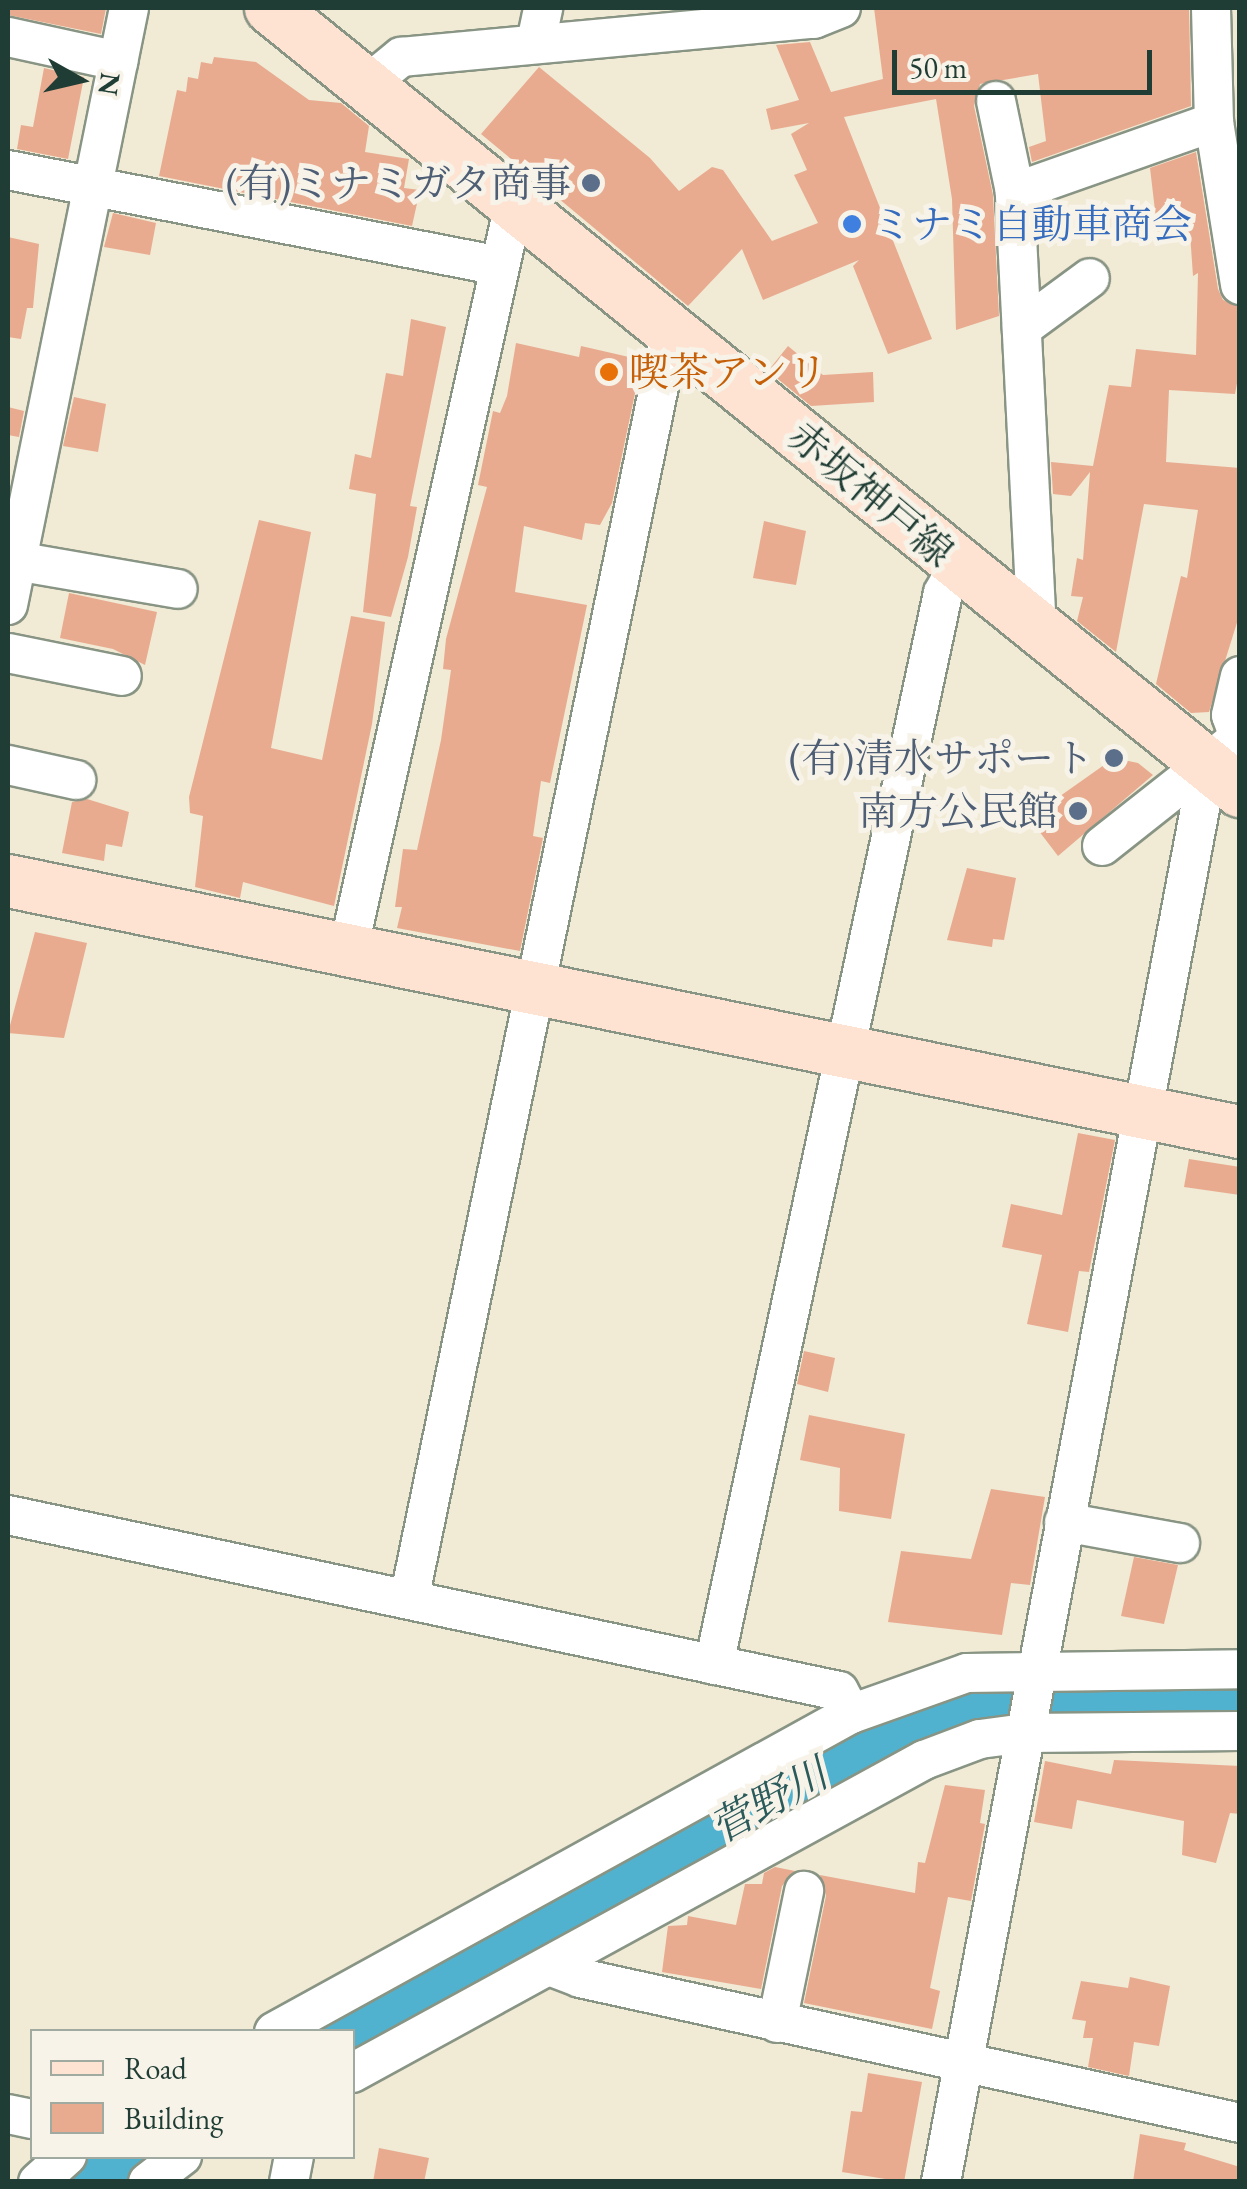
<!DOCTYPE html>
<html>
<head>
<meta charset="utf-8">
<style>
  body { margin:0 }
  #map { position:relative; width:1247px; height:2189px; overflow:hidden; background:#f1ead4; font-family:"EB Garamond","Noto Serif JP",serif }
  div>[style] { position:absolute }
  .river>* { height:62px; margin:-31px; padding:0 31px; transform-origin:31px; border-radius:31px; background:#50b2cf }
  .building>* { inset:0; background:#e8ab90 }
  .roads { filter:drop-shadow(2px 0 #889484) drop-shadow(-2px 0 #889484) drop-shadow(0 2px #889484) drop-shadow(0 -2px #889484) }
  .street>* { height:38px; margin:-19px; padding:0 19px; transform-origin:19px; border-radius:19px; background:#fff }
  .secondary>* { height:52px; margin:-26px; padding:0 26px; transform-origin:26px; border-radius:26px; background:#fee3d2 }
  .dots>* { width:28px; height:28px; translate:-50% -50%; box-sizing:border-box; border:5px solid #f7f3e8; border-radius:50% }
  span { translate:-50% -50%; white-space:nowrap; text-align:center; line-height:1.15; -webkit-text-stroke:10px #f7f3e8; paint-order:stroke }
  .service-label { font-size:40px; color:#4e5e75 }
  .right { translate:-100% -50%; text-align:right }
  .shop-label { font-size:40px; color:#366cbe }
  .left { translate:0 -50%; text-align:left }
  .food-label { font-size:40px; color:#c56008 }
  .street-label { font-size:40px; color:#1f3d34 }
  .water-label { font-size:42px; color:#2b5a5b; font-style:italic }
  .frame { position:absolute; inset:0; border:10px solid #1f3d34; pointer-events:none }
  .legend { position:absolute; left:30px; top:2029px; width:325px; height:130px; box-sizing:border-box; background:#f7f3e8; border:2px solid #a1aaa0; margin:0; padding:12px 18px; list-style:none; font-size:30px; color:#1f3d34 }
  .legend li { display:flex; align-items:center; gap:20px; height:50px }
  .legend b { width:50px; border:2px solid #a1aaa0 }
  .north { position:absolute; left:30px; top:30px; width:100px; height:100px; -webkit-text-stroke:8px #f7f3e8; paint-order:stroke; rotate:98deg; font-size:28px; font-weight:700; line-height:40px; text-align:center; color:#1f3d34 }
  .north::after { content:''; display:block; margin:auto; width:35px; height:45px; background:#1f3d34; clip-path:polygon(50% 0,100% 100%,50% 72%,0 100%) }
  .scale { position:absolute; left:892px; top:50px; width:260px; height:45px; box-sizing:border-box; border:5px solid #1f3d34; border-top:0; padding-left:12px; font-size:30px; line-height:35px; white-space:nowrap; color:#1f3d34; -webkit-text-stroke:8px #f7f3e8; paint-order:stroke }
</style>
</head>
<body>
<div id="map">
  <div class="river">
    <div style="left:333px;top:2032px;width:273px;rotate:-26.8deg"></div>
    <div style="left:577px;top:1909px;width:327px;rotate:-29.3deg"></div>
    <div style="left:862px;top:1749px;width:133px;rotate:-22.1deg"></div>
    <div style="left:985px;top:1699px;width:255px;rotate:-0.2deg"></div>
    <div style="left:98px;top:2182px;width:39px;rotate:-42deg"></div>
  </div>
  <div class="building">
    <div style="clip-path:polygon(8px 8px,106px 8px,101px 34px,8px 15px)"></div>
    <div style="clip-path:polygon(874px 8px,1189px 8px,1191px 106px,1032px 162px,1029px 147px,1046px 141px,1038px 74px,980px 84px,974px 106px,993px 195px,999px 316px,956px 330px,952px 199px,936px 99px,844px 117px,932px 339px,888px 354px,853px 266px,859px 260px,763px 300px,742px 249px,688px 306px,481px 134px,539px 67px,650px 158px,679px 191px,712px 167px,723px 170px,772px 241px,818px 223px,794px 175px,807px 170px,791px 134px,809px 123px,771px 130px,766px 109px,799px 100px,776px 45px,810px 42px,831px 92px,883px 79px)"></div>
    <div style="clip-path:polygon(214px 57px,256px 62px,309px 100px,341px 103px,369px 126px,365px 152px,409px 159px,404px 188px,420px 190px,412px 226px,159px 176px,177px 90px,186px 92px,188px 77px,198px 79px,201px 62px,212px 64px)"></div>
    <div style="clip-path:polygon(44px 68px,84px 77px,68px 159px,17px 149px,21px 125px,33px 127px)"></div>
    <div style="clip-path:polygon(1196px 152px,1218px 289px,1223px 300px,1240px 307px,1240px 367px,1235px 394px,1169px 390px,1166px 462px,1240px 468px,1240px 613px,1209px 712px,1191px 713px,1156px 684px,1181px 576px,1187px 578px,1198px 510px,1144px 504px,1116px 652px,1077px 621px,1083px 597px,1071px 596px,1077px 558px,1083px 560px,1090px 472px,1071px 496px,1053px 494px,1051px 462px,1093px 466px,1109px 385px,1131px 387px,1136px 349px,1196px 355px,1198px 273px,1193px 276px,1190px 233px,1158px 236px,1150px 168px)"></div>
    <div style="clip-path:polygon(113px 213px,156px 223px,150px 255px,104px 247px)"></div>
    <div style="clip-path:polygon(8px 237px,39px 244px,33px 308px,27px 308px,21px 339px,8px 337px)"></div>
    <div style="clip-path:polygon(411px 319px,446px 327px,410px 506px,417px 507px,408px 557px,391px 617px,363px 612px,376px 494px,349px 489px,355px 454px,371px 458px,386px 373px,403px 376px)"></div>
    <div style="clip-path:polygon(516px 343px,579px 357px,581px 346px,642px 360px,612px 503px,600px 525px,585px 523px,582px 540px,524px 526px,515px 592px,587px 605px,550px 783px,541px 781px,533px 836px,543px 838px,520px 951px,397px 928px,402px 907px,395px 907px,403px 849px,417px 850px,441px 740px,451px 670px,443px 669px,446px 639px,487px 487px,478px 485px,493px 411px,500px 413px,507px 396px)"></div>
    <div style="clip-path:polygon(788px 346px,823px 375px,873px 372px,874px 402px,811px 406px,768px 371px)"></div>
    <div style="clip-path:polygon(74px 397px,106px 404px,98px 452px,63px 446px)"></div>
    <div style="clip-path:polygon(8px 407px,24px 411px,19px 437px,8px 435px)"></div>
    <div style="clip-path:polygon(259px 520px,311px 532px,271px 748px,322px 760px,351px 616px,385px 622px,372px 724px,334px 906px,243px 882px,240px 898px,195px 887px,203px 816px,190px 813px,189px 797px)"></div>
    <div style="clip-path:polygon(764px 521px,806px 531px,796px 585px,753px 578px)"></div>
    <div style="clip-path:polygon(69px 593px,157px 612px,145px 665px,113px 649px,60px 638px)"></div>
    <div style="clip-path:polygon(1114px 758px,1138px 763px,1153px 775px,1058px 856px,1029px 818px)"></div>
    <div style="clip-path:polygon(87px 799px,129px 812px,122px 847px,106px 844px,104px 861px,62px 853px,72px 802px)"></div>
    <div style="clip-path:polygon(967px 868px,1016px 878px,1004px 940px,993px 939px,992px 947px,947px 940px)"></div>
    <div style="clip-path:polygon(35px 932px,87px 943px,64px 1038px,8px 1033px)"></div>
    <div style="clip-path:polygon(1078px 1133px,1115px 1140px,1089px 1272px,1079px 1271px,1068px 1332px,1027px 1324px,1042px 1255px,1002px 1247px,1011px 1204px,1062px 1215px)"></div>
    <div style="clip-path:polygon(1189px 1159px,1240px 1167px,1240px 1195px,1184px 1187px)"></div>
    <div style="clip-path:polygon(804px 1351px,835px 1358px,828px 1392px,797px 1384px)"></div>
    <div style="clip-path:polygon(809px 1415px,905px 1434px,891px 1519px,839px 1511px,840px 1468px,800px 1460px)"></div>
    <div style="clip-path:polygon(991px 1489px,1045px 1497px,1030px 1585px,1011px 1583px,1002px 1635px,888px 1622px,901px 1551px,971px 1559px)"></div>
    <div style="clip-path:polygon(1134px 1557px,1178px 1565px,1164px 1624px,1121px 1616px)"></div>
    <div style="clip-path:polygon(1114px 1760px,1240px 1766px,1240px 1814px,1230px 1813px,1216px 1863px,1182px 1855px,1184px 1821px,1077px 1800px,1072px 1829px,1034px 1822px,1045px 1761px,1111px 1774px)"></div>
    <div style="clip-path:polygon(945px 1785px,985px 1790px,980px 1823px,985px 1824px,971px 1901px,948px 1897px,930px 1988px,940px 1991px,932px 2029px,804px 2003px,826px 1896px,820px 1875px,915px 1893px,918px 1862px,925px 1863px)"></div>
    <div style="clip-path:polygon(775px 1867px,795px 1871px,782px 1886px,761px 1989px,662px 1972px,668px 1926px,687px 1925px,688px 1916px,736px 1925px,745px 1884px,762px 1884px,764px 1873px)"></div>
    <div style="clip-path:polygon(1130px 1977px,1170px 1986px,1159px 2046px,1134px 2042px,1129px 2076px,1088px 2067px,1093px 2038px,1083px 2038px,1086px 2021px,1072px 2019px,1081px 1981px,1128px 1988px)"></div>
    <div style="clip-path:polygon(868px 2073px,922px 2082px,904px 2182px,842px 2172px,851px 2111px,862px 2112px)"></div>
    <div style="clip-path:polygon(1140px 2134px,1186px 2143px,1184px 2150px,1240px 2167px,1240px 2182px,1133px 2182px)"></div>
    <div style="clip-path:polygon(379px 2148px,429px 2158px,424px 2182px,373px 2182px)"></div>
  </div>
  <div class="roads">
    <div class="street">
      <div style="left:1211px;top:8px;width:114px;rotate:88.5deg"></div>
      <div style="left:1214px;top:122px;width:165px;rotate:80.9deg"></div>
      <div style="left:8px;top:37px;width:113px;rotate:12.3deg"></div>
      <div style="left:536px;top:42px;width:35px;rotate:-78deg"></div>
      <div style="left:368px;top:84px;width:43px;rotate:-39.3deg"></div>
      <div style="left:401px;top:57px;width:415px;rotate:-5.3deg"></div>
      <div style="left:814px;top:19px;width:29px;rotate:-22deg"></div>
      <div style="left:996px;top:101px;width:93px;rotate:78.2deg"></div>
      <div style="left:8px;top:170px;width:501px;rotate:11.04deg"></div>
      <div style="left:1022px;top:328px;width:84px;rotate:-36.3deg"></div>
      <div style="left:16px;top:561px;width:164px;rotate:9.8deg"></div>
      <div style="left:8px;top:605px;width:609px;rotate:-78.54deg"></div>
      <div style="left:1037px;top:631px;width:440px;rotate:-92.9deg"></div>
      <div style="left:1015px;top:192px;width:211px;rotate:-19.4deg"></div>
      <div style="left:8px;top:653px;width:116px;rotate:11.4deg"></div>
      <div style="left:1239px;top:737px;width:23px;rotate:-110deg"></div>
      <div style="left:1231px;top:715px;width:40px;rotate:-77deg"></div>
      <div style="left:8px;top:765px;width:70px;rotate:12.4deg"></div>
      <div style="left:1102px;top:846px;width:176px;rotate:-38.3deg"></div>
      <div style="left:348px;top:951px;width:765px;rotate:-77.47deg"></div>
      <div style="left:8px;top:1515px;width:849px;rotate:11.96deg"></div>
      <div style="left:839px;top:1691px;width:26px;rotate:62deg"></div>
      <div style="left:851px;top:1714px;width:123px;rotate:-19.5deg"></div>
      <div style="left:967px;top:1673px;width:273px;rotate:-0.8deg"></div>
      <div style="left:1064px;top:1522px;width:118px;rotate:10.3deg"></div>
      <div style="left:409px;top:1600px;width:1299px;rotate:-78.36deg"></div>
      <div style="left:714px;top:1665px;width:1096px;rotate:-77.94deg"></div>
      <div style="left:943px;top:593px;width:31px;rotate:-61deg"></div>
      <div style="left:552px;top:1967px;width:30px;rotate:21deg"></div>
      <div style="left:580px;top:1978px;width:676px;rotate:12.39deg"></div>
      <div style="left:777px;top:2023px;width:135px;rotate:-78.4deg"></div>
      <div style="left:274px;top:2032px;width:659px;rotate:-28.86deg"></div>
      <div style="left:352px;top:2073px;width:652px;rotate:-28.69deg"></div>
      <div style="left:924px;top:1760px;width:60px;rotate:-20.6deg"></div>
      <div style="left:980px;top:1739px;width:45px;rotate:-7.6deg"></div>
      <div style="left:1025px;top:1733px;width:215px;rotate:-0.5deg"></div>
      <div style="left:8px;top:2114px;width:25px;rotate:12deg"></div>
      <div style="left:38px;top:2182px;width:39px;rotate:-42deg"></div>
      <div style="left:148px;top:2182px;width:43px;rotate:-37.4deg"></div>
      <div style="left:289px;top:2182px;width:26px;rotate:-79deg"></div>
      <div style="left:941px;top:2182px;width:1441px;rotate:-79.32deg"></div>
    </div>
    <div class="secondary">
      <div style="left:271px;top:8px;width:1246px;rotate:38.94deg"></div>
      <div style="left:8px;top:881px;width:1257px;rotate:11.52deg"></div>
    </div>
  </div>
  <div class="dots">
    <div style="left:591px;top:183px;background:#5c6f8a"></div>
    <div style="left:852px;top:224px;background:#3f7fe0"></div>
    <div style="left:609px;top:372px;background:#e8710a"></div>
    <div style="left:1114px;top:758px;background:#5c6f8a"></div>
    <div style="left:1078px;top:811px;background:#5c6f8a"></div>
  </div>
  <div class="service-label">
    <span class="right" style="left:571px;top:183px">(有)ミナミガタ商事</span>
    <span class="right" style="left:1094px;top:758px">(有)清水サポート</span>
    <span class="right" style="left:1058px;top:811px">南方公民館</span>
  </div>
  <div class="shop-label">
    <span class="left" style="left:872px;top:224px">ミナミ自動車商会</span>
  </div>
  <div class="food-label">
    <span class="left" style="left:629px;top:372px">喫茶アンリ</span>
  </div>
  <div class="street-label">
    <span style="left:871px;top:494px;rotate:40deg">赤坂神戸線</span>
  </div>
  <div class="water-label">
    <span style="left:769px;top:1801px;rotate:-29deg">菅野川</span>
  </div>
  <div class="frame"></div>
  <ul class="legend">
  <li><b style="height:12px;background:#fee3d2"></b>Road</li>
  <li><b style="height:28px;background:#e8ab90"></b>Building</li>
  </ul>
  <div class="north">N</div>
  <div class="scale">50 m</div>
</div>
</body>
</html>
